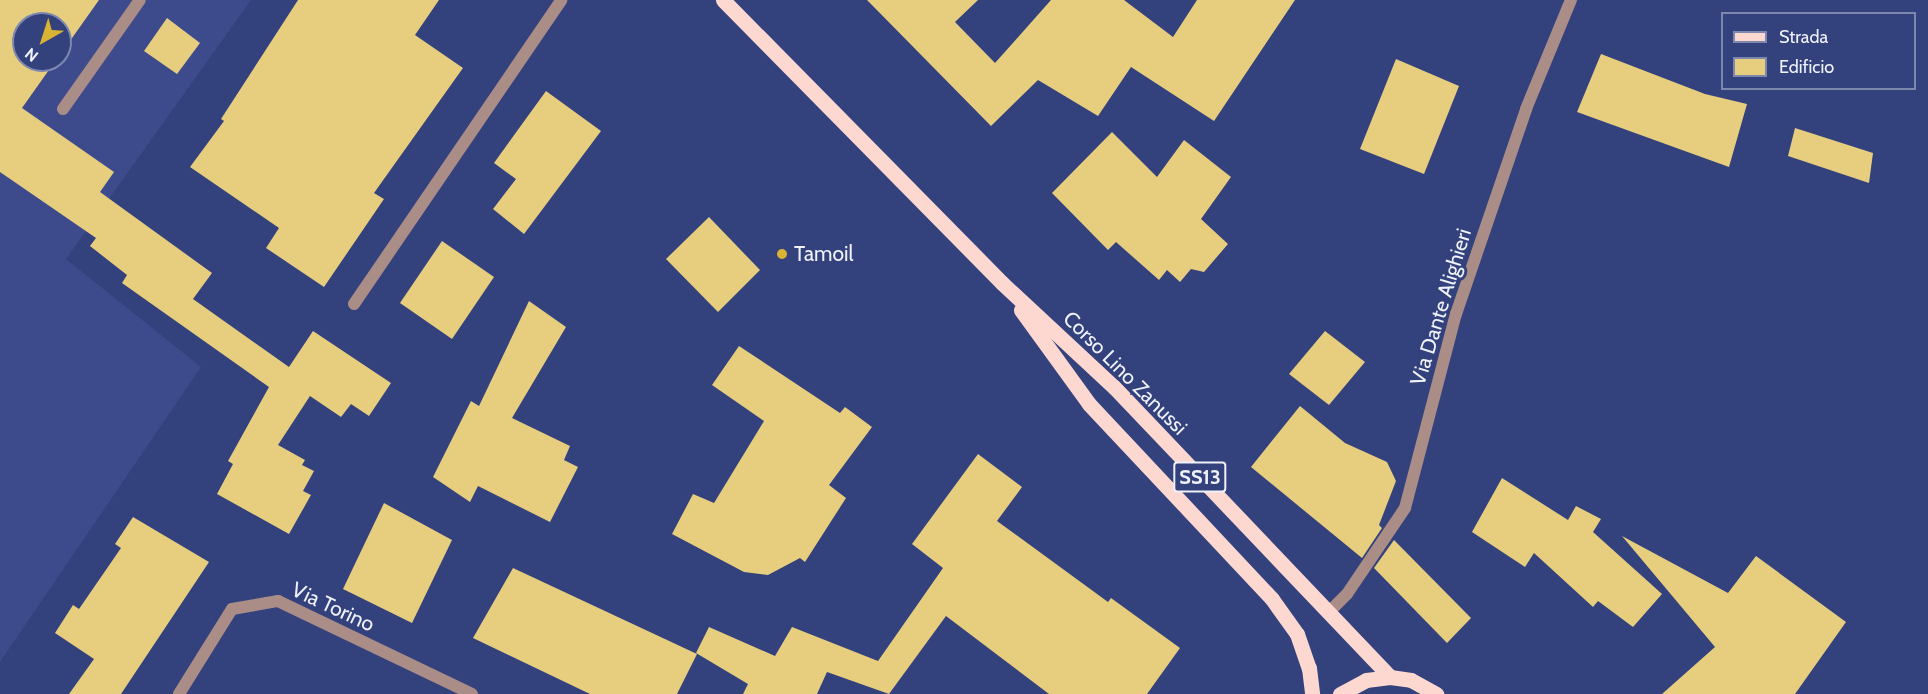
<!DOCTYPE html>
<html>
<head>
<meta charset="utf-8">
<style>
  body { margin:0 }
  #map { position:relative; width:1928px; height:694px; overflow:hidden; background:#33417d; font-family:Cabin,sans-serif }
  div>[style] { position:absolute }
  .built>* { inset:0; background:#3d4b8d }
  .building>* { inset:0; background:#e7cd7e }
  .service>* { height:12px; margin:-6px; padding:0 6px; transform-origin:6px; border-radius:6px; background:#ab8d87 }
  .minor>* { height:12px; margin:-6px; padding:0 6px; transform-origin:6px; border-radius:6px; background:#ab8d87 }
  .primary>* { height:15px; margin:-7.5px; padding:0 7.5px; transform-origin:7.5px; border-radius:7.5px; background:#fdd8d0 }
  .dots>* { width:16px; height:16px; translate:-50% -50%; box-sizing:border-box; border:3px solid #33417d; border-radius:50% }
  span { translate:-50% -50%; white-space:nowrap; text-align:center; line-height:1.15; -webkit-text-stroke:6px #33417d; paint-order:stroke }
  .shield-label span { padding:2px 4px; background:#33417d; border:2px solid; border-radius:4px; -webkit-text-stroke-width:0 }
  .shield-label { font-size:20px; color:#eff2f9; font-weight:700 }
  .poi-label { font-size:21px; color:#eff2f9 }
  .left { translate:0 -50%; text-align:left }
  .street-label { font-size:21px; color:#eff2f9 }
  .legend { position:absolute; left:1721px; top:12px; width:195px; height:78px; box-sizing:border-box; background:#33417d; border:2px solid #7e88af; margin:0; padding:8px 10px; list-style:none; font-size:18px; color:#eff2f9 }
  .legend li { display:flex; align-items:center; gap:12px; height:30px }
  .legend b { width:30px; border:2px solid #7e88af }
  .north { position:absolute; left:12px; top:12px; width:60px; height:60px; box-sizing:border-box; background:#33417d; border:2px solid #7e88af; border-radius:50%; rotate:219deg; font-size:16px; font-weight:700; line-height:24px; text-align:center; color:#eff2f9 }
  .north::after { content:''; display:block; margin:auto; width:21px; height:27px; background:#d9b334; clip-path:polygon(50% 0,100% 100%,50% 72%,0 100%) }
</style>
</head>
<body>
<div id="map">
  <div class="built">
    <div style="clip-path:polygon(evenodd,0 0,251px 0,66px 259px,201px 367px,0 662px,0 0,24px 24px,60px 24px,60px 60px,24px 60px,24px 24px)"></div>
  </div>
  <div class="building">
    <div style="clip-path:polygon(0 0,99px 0,60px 55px,60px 24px,24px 24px,24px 60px,56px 60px,22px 108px,114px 172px,100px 192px,212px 273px,193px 299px,289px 367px,313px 331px,391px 383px,369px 416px,351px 404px,341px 417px,310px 396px,278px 445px,305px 460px,302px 465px,314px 471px,303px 491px,311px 495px,289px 534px,217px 494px,233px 464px,228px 461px,269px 387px,122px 283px,127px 275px,90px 246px,96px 238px,0 172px)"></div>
    <div style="clip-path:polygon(298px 0,439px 0,415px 35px,463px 68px,374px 193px,384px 199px,324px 287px,266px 248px,279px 228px,190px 167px,224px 121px,221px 119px)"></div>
    <div style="clip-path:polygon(867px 0,978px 0,955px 22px,995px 63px,1051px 0,1124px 0,1173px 37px,1197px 0,1295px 0,1214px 121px,1131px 67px,1098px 116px,1038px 80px,991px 126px)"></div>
    <div style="clip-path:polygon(167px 18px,200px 43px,177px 74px,144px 51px)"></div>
    <div style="clip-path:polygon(1601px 54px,1705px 94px,1747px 104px,1729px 167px,1577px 112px)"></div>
    <div style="clip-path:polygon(1396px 59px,1459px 86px,1424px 174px,1360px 149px)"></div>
    <div style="clip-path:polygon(546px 91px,601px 131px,524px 234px,493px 209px,516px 179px,494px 163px)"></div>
    <div style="clip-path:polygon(1795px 128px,1873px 153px,1869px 183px,1788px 156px)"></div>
    <div style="clip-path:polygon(1112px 132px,1157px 177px,1184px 140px,1231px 177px,1201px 219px,1228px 244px,1204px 272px,1191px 269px,1180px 282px,1167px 270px,1159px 280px,1116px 242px,1108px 250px,1052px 193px)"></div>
    <div style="clip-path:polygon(709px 217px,760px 270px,718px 312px,666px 259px)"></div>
    <div style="clip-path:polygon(442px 241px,494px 277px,452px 339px,400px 303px)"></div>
    <div style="clip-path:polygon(529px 301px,566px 327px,512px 418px,570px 446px,564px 460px,578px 467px,550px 522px,478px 486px,470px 502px,433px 477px,471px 401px,479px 406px)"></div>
    <div style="clip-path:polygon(1325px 331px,1365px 362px,1329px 405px,1289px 374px)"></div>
    <div style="clip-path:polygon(739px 346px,840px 413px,845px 407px,872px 427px,829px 485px,846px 498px,805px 562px,800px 558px,768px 575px,744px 572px,672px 534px,693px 494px,714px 503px,764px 421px,712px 385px)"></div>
    <div style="clip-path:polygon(1300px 406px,1345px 443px,1387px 462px,1396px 481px,1379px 525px,1382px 528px,1362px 558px,1251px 467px)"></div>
    <div style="clip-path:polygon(978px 454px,1022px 487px,997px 521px,1108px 602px,1111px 598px,1180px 648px,1147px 694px,1049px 694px,946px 616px,889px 694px,827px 672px,817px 694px,743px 694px,748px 684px,696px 653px,709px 627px,775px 656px,792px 627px,878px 661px,943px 568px,912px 544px)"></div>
    <div style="clip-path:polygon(1502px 478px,1568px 520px,1576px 506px,1601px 519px,1593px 532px,1662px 594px,1633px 627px,1598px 601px,1593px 607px,1534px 553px,1525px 567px,1472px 532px)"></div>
    <div style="clip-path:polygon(384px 503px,452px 540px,412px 623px,343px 589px)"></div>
    <div style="clip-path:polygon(133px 517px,209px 562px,121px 694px,69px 694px,94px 659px,55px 633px,73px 605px,79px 609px,121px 548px,115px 544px)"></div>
    <div style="clip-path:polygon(1622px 536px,1728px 593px,1756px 556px,1846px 622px,1795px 694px,1662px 694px,1715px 647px)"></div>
    <div style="clip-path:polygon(1394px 540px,1471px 618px,1447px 643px,1374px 568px)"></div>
    <div style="clip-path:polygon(513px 568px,697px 654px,677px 694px,590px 694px,473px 638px)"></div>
  </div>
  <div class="service">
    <div style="left:63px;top:109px;width:133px;rotate:-54.8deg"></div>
    <div style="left:354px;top:304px;width:368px;rotate:-55.7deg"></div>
  </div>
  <div class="minor">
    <div style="left:1329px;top:612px;width:25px;rotate:-45deg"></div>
    <div style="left:1347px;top:594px;width:104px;rotate:-56deg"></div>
    <div style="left:1405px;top:508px;width:201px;rotate:-75.3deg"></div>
    <div style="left:1456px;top:314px;width:217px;rotate:-71.1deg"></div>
    <div style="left:1526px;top:109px;width:118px;rotate:-67.6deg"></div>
    <div style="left:179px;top:694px;width:100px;rotate:-58.1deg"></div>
    <div style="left:232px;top:609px;width:47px;rotate:-9.9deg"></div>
    <div style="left:278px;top:601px;width:215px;rotate:25.6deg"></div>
  </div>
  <div class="primary">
    <div style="left:723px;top:0;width:397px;rotate:45.4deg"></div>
    <div style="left:1002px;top:283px;width:153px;rotate:42.9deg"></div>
    <div style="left:1114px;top:387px;width:400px;rotate:46.4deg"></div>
    <div style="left:1021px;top:310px;width:116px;rotate:54.1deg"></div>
    <div style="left:1089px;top:404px;width:267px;rotate:46.8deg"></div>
    <div style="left:1272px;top:599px;width:43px;rotate:54.5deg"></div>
    <div style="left:1297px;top:634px;width:36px;rotate:71deg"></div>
    <div style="left:1309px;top:668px;width:26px;rotate:83deg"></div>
    <div style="left:1340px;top:694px;width:30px;rotate:-28deg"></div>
    <div style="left:1366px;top:680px;width:24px;rotate:-7deg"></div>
    <div style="left:1390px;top:677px;width:21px;rotate:8deg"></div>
    <div style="left:1411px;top:680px;width:29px;rotate:29deg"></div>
  </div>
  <div class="dots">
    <div style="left:782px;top:254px;background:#d9b334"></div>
  </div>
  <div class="shield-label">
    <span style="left:1200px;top:477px">SS13</span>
  </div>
  <div class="poi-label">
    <span class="left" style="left:794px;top:254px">Tamoil</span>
  </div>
  <div class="street-label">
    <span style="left:1441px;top:307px;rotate:-73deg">Via Dante Alighieri</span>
    <span style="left:1125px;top:373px;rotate:45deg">Corso Lino Zanussi</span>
    <span style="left:333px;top:607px;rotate:25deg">Via Torino</span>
  </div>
  <ul class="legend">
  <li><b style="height:8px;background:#fdd8d0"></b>Strada</li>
  <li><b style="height:16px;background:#e7cd7e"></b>Edificio</li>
  </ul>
  <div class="north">N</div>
</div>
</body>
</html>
